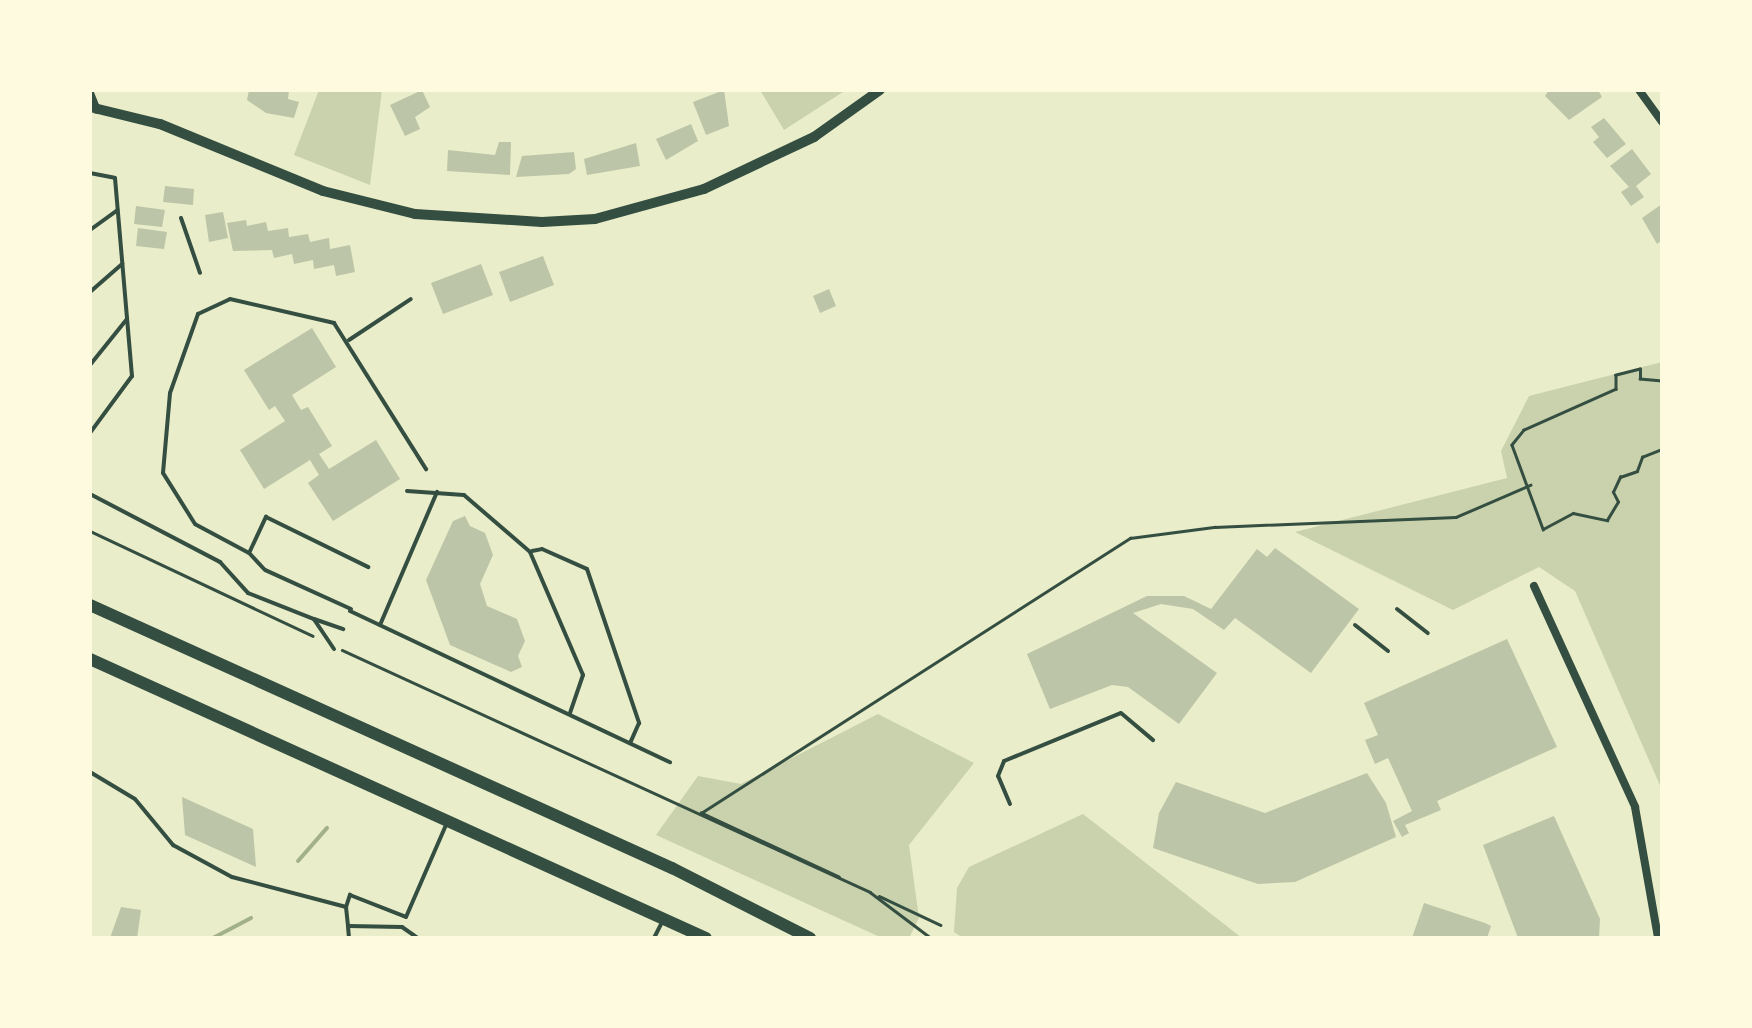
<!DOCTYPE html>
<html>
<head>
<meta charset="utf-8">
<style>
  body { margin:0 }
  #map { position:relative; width:1752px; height:1028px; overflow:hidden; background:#e9edc9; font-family:Barlow,sans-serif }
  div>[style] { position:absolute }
  .green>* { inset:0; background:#cad2ad }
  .stream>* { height:4px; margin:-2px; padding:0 2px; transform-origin:2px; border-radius:2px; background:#a3b18a }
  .building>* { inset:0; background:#bcc5a7 }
  .path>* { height:2.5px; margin:-1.25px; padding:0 1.25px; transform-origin:1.25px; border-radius:1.25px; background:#344e41 }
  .service>* { height:4px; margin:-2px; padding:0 2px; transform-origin:2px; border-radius:2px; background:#344e41 }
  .minor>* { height:8px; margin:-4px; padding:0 4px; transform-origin:4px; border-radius:4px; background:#344e41 }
  .tertiary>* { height:10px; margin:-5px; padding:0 5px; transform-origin:5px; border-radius:5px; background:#344e41 }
  .trunk>* { height:12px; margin:-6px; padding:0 6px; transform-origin:6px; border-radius:6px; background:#344e41 }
  span { translate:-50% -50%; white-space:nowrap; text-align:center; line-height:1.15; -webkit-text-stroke:10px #fefae0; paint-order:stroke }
  .frame { position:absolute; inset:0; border:92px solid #fefae0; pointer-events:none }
</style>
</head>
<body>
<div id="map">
  <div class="green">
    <div style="clip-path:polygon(319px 90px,382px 90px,370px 185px,294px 155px)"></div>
    <div style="clip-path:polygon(760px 90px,846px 90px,784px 130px)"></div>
    <div style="clip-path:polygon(1662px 362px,1662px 790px,1575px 591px,1539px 567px,1453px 610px,1295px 532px,1507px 478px,1501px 451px,1529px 396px)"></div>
    <div style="clip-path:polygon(878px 714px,974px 763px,909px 845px,919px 918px,909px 938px,882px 938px,656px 835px,698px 776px,741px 784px)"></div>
    <div style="clip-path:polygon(1083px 814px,1242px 938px,963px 938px,954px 932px,957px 888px,969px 867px)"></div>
  </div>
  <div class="stream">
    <div style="left:298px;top:861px;width:44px;rotate:-48.7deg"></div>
    <div style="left:213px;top:938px;width:43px;rotate:-27.8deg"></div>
  </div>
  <div class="building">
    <div style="clip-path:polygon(249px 90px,289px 90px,288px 99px,299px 102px,294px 118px,266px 113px,247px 100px)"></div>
    <div style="clip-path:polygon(422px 90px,430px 107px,415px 117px,420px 129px,405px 136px,390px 105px)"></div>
    <div style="clip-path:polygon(724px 90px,729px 126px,706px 135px,693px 102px)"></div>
    <div style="clip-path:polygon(1549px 90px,1598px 90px,1602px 97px,1569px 120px,1545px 96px)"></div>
    <div style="clip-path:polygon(1604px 118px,1626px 144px,1607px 158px,1593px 142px,1599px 137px,1591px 127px)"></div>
    <div style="clip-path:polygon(691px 124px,698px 141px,666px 160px,656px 139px)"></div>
    <div style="clip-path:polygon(499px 142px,511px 142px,510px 175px,447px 171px,448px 150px,495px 155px)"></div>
    <div style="clip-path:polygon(636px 143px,640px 166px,587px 175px,584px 159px)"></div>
    <div style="clip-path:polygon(1632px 149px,1651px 174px,1636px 186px,1644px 197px,1631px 206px,1621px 192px,1629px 187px,1610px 166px)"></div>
    <div style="clip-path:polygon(574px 152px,576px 169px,569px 174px,516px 177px,522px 156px)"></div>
    <div style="clip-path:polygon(165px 186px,194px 189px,193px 205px,163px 202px)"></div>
    <div style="clip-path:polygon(1662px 204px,1662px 240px,1657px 244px,1642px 218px)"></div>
    <div style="clip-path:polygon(136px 206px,165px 210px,162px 227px,134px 224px)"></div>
    <div style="clip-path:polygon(223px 212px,228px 238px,209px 242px,205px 215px)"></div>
    <div style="clip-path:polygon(246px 220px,247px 226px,266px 222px,268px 231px,288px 228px,289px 237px,308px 234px,310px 242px,329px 238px,330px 249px,350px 245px,355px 272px,336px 276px,334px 265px,314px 269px,313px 260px,294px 264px,292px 254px,274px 258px,272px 250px,233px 251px,227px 223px)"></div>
    <div style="clip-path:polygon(138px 228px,167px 232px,164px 249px,136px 246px)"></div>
    <div style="clip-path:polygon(543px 256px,554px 285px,510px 302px,499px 272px)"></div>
    <div style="clip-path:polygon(481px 264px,493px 295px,443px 314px,431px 283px)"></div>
    <div style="clip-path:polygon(829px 289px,836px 306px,820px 313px,813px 296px)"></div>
    <div style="clip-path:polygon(312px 328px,336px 367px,292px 395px,301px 410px,308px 407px,332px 446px,319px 454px,329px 469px,376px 440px,400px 479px,333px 521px,308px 483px,319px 475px,310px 460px,264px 489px,240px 450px,285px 421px,275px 406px,269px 410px,244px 370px)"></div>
    <div style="clip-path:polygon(465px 516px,470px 526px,485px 533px,493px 555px,480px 584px,487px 606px,517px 619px,525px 641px,518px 656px,522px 667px,511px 672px,450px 645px,426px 580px,453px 521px)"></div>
    <div style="clip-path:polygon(1275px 548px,1359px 609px,1311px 673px,1235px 618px,1224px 630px,1193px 609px,1161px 604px,1133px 613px,1217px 673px,1179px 724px,1128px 687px,1112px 685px,1050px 709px,1027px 654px,1147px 596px,1184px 596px,1211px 609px,1257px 549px,1267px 557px)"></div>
    <div style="clip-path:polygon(1507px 639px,1557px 747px,1437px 801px,1441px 810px,1405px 825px,1409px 833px,1402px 837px,1393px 821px,1412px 811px,1388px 758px,1375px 764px,1365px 740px,1378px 735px,1364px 703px)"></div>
    <div style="clip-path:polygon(1367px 773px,1386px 803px,1396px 837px,1295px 882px,1258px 884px,1153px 848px,1159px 813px,1176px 782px,1265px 813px)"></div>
    <div style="clip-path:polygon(182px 797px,253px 829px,256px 867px,185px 835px)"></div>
    <div style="clip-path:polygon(1554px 816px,1600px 919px,1599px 938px,1518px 938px,1483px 845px)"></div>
    <div style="clip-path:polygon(1424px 903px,1485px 923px,1491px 926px,1487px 938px,1412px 938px)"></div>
    <div style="clip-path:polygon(121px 907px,141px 910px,137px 938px,110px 938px)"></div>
  </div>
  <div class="path">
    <div style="left:1662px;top:381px;width:22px;rotate:-175deg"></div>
    <div style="left:1640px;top:379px;width:10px;rotate:-90deg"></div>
    <div style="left:1640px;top:369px;width:25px;rotate:166deg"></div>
    <div style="left:1616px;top:375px;width:14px;rotate:90deg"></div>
    <div style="left:1616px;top:389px;width:101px;rotate:156deg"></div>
    <div style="left:1524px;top:430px;width:19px;rotate:129deg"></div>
    <div style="left:1512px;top:445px;width:90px;rotate:69.7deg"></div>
    <div style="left:1543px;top:529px;width:34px;rotate:-28deg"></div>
    <div style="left:1573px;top:513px;width:35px;rotate:12deg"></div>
    <div style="left:1607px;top:520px;width:21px;rotate:-59deg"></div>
    <div style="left:1618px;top:502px;width:11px;rotate:-117deg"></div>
    <div style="left:1613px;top:492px;width:17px;rotate:-65deg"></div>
    <div style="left:1620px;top:477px;width:18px;rotate:-19deg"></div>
    <div style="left:1637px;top:471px;width:15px;rotate:-70deg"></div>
    <div style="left:1642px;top:457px;width:22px;rotate:-22deg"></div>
    <div style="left:90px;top:531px;width:246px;rotate:25.2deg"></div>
    <div style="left:342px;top:650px;width:581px;rotate:24.62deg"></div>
    <div style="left:870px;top:892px;width:76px;rotate:37deg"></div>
    <div style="left:839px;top:877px;width:152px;rotate:-155.1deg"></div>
    <div style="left:701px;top:813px;width:510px;rotate:-32.66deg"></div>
    <div style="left:1130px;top:538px;width:86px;rotate:-7.4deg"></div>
    <div style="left:1215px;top:527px;width:241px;rotate:-2.4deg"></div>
    <div style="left:1456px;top:517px;width:81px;rotate:-23.4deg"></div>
    <div style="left:879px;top:896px;width:68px;rotate:25.1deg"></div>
  </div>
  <div class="service">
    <div style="left:90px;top:173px;width:25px;rotate:11deg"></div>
    <div style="left:115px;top:178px;width:199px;rotate:85.1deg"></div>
    <div style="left:132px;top:376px;width:71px;rotate:126.4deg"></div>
    <div style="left:181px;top:218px;width:58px;rotate:70.9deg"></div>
    <div style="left:90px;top:230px;width:34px;rotate:-36deg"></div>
    <div style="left:90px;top:292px;width:43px;rotate:-41.2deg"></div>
    <div style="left:349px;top:340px;width:74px;rotate:-33.5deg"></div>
    <div style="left:90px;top:365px;width:59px;rotate:-51.2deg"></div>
    <div style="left:407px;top:491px;width:57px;rotate:4deg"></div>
    <div style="left:464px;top:495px;width:87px;rotate:40.8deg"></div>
    <div style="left:530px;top:552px;width:134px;rotate:66.7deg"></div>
    <div style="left:583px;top:675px;width:40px;rotate:108.9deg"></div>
    <div style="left:90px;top:494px;width:147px;rotate:27.6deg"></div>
    <div style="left:220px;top:562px;width:42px;rotate:47.9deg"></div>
    <div style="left:248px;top:593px;width:71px;rotate:21.5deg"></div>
    <div style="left:250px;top:551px;width:38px;rotate:-65deg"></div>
    <div style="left:266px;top:517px;width:114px;rotate:26.1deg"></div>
    <div style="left:532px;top:551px;width:10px;rotate:-11deg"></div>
    <div style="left:542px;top:549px;width:49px;rotate:24deg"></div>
    <div style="left:587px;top:569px;width:163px;rotate:71.3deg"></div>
    <div style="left:639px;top:723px;width:22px;rotate:114deg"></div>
    <div style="left:351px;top:609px;width:94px;rotate:-155.6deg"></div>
    <div style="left:265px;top:570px;width:23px;rotate:-133deg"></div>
    <div style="left:249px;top:553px;width:61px;rotate:-151.8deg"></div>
    <div style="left:195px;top:524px;width:60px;rotate:-122.1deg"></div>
    <div style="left:163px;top:473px;width:80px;rotate:-85deg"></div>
    <div style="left:170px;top:393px;width:84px;rotate:-70.5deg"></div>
    <div style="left:198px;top:314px;width:35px;rotate:-25deg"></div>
    <div style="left:230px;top:299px;width:107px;rotate:13deg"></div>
    <div style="left:334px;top:323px;width:173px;rotate:57.8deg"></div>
    <div style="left:1397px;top:609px;width:39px;rotate:38deg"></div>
    <div style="left:350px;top:611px;width:354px;rotate:25.3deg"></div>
    <div style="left:380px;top:625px;width:145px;rotate:-66.8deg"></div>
    <div style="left:1355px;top:625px;width:42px;rotate:38.2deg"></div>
    <div style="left:334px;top:649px;width:36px;rotate:-124deg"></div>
    <div style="left:314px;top:619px;width:31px;rotate:19deg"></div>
    <div style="left:90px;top:772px;width:52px;rotate:31deg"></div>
    <div style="left:135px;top:799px;width:60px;rotate:50.4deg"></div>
    <div style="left:173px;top:845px;width:67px;rotate:28.5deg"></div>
    <div style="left:232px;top:877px;width:118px;rotate:14.7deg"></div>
    <div style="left:346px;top:907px;width:13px;rotate:-72deg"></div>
    <div style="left:350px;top:895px;width:60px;rotate:21.4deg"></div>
    <div style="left:406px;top:917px;width:100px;rotate:-66.5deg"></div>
    <div style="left:1010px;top:804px;width:30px;rotate:-113deg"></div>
    <div style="left:998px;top:776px;width:16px;rotate:-68deg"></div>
    <div style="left:1004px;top:761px;width:126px;rotate:-22.3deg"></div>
    <div style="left:1121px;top:713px;width:42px;rotate:40.2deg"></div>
    <div style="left:346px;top:907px;width:19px;rotate:84deg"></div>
    <div style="left:349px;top:938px;width:12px;rotate:-95deg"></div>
    <div style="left:348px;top:926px;width:54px;rotate:1.1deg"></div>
    <div style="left:402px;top:927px;width:19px;rotate:35deg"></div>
    <div style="left:654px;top:938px;width:18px;rotate:-63deg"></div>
  </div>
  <div class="minor">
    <div style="left:1639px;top:90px;width:39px;rotate:54deg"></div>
    <div style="left:90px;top:93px;width:18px;rotate:68deg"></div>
    <div style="left:1534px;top:586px;width:243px;rotate:65.4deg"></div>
    <div style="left:1635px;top:807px;width:133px;rotate:80deg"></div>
  </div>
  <div class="tertiary">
    <div style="left:90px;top:107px;width:72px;rotate:13.7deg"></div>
    <div style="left:160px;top:124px;width:176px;rotate:22.3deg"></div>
    <div style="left:323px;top:191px;width:95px;rotate:14deg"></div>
    <div style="left:415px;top:214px;width:127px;rotate:3.6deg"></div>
    <div style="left:542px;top:222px;width:53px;rotate:-3.2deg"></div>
    <div style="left:595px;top:219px;width:113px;rotate:-15.4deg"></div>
    <div style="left:704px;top:189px;width:122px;rotate:-25.3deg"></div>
    <div style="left:814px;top:137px;width:81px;rotate:-35.5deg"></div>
  </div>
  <div class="trunk">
    <div style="left:90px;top:605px;width:639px;rotate:24.32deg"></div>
    <div style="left:672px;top:868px;width:155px;rotate:26.9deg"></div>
    <div style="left:90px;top:659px;width:676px;rotate:24.37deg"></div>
  </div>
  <div class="frame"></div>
</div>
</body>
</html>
